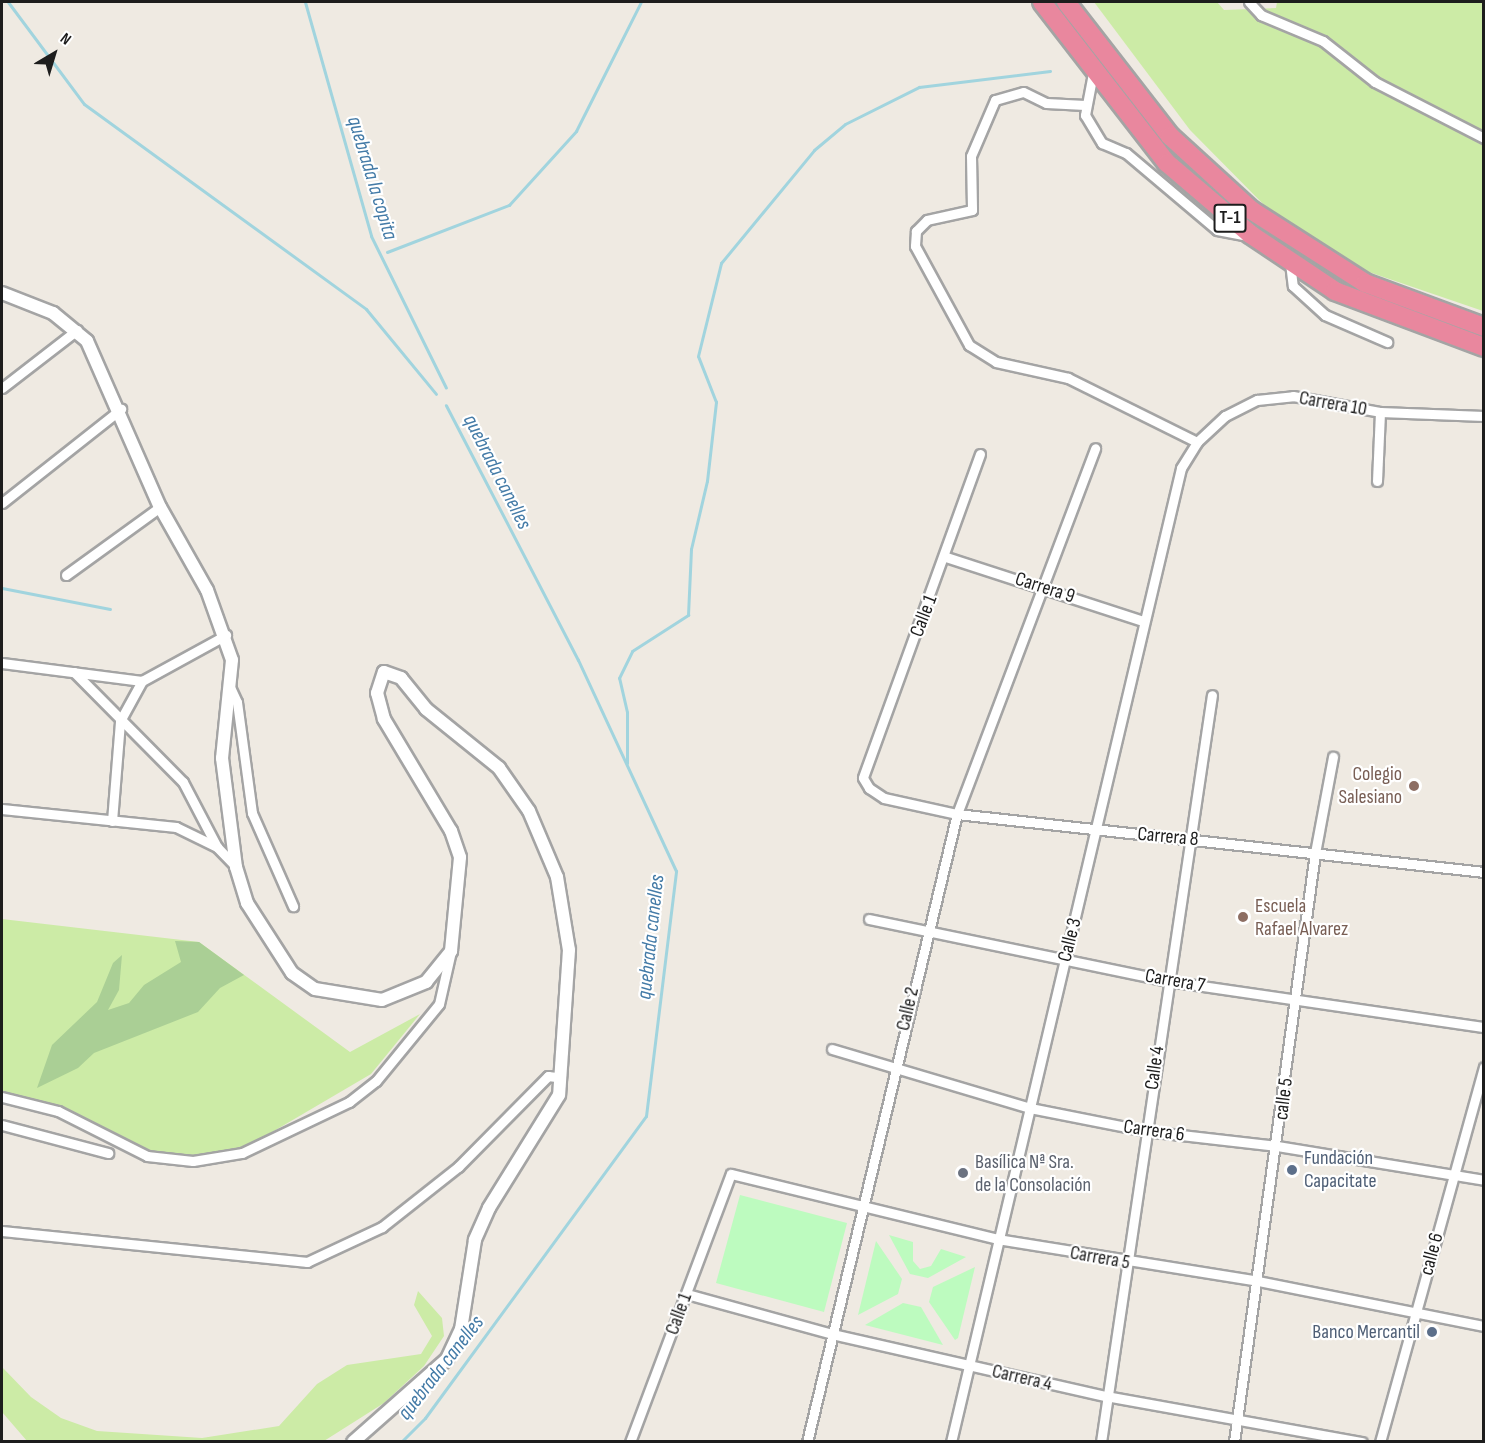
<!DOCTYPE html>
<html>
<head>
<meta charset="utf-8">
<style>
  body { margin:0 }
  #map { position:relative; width:1485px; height:1443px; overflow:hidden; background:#efeae2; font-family:"Sofia Sans Condensed",sans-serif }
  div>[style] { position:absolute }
  .grass>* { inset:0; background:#cceba6 }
  .forest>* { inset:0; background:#aacf95 }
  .park>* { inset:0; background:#bdfbbf }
  .stream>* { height:3px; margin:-1.5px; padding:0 1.5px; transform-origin:1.5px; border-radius:1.5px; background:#a1d4de }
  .roads { filter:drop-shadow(2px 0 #a4a4a4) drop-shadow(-2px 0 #a4a4a4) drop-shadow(0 2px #a4a4a4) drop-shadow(0 -2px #a4a4a4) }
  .minor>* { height:9px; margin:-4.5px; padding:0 4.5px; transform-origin:4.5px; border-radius:4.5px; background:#fff }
  .tertiary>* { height:12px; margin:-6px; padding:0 6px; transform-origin:6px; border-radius:6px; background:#fff }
  .motorway>* { height:18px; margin:-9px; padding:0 9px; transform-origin:9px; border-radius:9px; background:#e9879e }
  .dots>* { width:16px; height:16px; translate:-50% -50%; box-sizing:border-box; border:3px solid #fff; border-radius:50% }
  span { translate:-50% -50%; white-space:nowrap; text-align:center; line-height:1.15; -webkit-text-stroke:4.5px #fff; paint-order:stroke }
  .shield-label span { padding:2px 4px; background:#fff; border:2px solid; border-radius:4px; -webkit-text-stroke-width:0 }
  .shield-label { font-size:18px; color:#1d1d1d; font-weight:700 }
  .street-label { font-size:20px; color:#1d1d1d }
  .education-label { font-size:20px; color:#785e54 }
  .right { translate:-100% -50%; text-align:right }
  .left { translate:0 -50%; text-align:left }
  .service-label { font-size:20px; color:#4e5e75 }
  .worship-label { font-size:20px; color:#5b616d }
  .water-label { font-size:21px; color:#447ba7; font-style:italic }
  .frame { position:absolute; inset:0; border:3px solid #1d1d1d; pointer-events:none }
  .north { position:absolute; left:24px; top:24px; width:60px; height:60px; -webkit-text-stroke:4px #fff; paint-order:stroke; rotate:38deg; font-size:16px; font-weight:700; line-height:24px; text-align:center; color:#1d1d1d }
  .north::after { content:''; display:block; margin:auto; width:21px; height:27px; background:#1d1d1d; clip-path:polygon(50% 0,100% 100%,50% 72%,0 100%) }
</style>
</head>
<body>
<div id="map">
  <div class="grass">
    <div style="clip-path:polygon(1094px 2px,1217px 2px,1224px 10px,1276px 8px,1277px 2px,1483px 2px,1483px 311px,1363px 270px,1272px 213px,1190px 130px)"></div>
    <div style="clip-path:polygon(2px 919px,199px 942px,350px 1052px,420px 1014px,371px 1074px,262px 1138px,211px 1162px,147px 1156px,58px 1111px,2px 1097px)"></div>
    <div style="clip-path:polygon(418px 1291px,442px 1318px,444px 1336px,424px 1366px,384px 1403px,324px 1441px,27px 1441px,2px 1412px,2px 1367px,31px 1397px,61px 1418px,97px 1431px,202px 1438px,279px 1426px,317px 1384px,347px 1365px,421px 1354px,432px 1336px,414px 1305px)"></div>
  </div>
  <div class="forest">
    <div style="clip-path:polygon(175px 941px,199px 942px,244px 975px,220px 988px,198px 1012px,94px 1053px,78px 1068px,37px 1088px,52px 1045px,97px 1002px,113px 963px,122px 955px,119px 990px,108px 1010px,129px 1003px,144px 985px,181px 962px)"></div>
  </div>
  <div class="park">
    <div style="clip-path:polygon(740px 1195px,847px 1223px,824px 1312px,716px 1283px)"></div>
    <div style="clip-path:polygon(889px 1235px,913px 1242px,913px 1261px,920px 1269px,931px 1266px,941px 1249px,966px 1257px,928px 1278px,910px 1274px)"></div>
    <div style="clip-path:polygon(876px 1241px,902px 1279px,898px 1294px,858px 1315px)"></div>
    <div style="clip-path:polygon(975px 1267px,958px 1338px,955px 1340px,929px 1302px,933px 1287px)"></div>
    <div style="clip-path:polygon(903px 1303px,921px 1307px,943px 1345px,865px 1325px)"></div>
  </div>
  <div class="stream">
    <div style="left:8px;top:2px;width:127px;rotate:53.3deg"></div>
    <div style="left:84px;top:104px;width:349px;rotate:36deg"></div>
    <div style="left:366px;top:309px;width:110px;rotate:50.5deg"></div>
    <div style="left:305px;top:2px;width:243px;rotate:74.2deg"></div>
    <div style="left:371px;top:236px;width:169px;rotate:63.7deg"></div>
    <div style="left:387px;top:252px;width:131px;rotate:-21.1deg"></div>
    <div style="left:509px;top:205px;width:100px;rotate:-47.8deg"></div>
    <div style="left:576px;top:131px;width:144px;rotate:-63.3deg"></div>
    <div style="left:2px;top:588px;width:110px;rotate:11deg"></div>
    <div style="left:627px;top:763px;width:51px;rotate:-90deg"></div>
    <div style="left:627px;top:712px;width:35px;rotate:-103deg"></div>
    <div style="left:619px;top:678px;width:30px;rotate:-64deg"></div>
    <div style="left:632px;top:651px;width:67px;rotate:-32.7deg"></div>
    <div style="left:688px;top:615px;width:66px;rotate:-87.4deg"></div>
    <div style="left:691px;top:549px;width:70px;rotate:-76.8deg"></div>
    <div style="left:707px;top:481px;width:80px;rotate:-83.5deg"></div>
    <div style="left:716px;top:402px;width:49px;rotate:-111.4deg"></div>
    <div style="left:698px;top:356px;width:96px;rotate:-76.1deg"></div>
    <div style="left:721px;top:263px;width:146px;rotate:-50.5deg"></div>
    <div style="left:814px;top:150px;width:40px;rotate:-40deg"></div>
    <div style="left:845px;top:124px;width:83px;rotate:-26.6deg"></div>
    <div style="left:919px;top:87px;width:132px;rotate:-7deg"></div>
    <div style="left:401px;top:1442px;width:34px;rotate:-45deg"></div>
    <div style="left:425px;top:1418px;width:374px;rotate:-53.8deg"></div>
    <div style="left:646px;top:1116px;width:247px;rotate:-83deg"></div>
    <div style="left:676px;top:871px;width:233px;rotate:-114.9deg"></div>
    <div style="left:578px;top:660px;width:287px;rotate:-117.4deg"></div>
  </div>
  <div class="roads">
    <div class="minor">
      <div style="left:1249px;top:2px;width:18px;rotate:47deg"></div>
      <div style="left:1261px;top:15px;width:67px;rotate:22.8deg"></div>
      <div style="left:1323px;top:41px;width:66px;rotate:38.3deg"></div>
      <div style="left:1375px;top:82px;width:123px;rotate:27.2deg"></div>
      <div style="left:1093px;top:73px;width:43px;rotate:100.8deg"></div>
      <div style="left:1085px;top:115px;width:33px;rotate:59deg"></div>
      <div style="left:1102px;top:143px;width:26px;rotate:23deg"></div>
      <div style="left:1126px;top:153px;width:119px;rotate:40.2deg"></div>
      <div style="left:1217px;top:230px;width:32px;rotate:11deg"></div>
      <div style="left:1085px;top:105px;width:39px;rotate:-177deg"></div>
      <div style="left:1046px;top:103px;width:25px;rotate:-154deg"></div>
      <div style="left:1023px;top:92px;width:29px;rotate:164deg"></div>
      <div style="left:995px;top:100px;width:61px;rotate:113.2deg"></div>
      <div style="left:971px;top:156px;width:54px;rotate:88.9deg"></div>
      <div style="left:972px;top:210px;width:46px;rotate:167.5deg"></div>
      <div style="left:927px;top:220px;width:16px;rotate:135deg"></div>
      <div style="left:916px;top:231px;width:15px;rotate:94deg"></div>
      <div style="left:915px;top:246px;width:113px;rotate:61.4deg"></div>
      <div style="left:969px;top:345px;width:32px;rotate:32deg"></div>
      <div style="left:996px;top:362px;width:74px;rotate:12.5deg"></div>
      <div style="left:1068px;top:378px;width:144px;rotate:26.4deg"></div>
      <div style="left:1290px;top:263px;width:23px;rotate:83deg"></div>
      <div style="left:1293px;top:286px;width:43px;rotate:42.2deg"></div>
      <div style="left:1325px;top:315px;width:68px;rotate:23.5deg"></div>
      <div style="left:2px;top:388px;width:95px;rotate:-37.7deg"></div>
      <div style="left:980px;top:454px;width:344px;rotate:109.9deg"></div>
      <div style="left:863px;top:778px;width:12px;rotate:59deg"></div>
      <div style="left:869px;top:788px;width:18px;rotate:34deg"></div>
      <div style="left:884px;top:798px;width:75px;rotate:12.4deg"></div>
      <div style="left:957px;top:814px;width:530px;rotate:6.28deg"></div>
      <div style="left:1377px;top:481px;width:69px;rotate:-87.5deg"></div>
      <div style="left:2px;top:503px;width:152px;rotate:-38.3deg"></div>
      <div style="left:946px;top:557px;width:207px;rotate:18deg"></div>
      <div style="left:66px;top:575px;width:116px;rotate:-35.9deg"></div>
      <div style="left:2px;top:663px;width:141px;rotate:7.3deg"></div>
      <div style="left:142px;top:681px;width:96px;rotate:-28.7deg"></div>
      <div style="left:74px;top:672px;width:155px;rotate:45.3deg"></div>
      <div style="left:183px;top:782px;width:73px;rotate:62.4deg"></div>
      <div style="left:217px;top:847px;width:28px;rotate:46deg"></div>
      <div style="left:229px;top:685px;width:19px;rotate:65deg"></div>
      <div style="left:237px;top:702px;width:112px;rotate:82.3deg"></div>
      <div style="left:252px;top:813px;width:102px;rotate:66.2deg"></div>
      <div style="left:2px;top:809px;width:175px;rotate:5.9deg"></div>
      <div style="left:176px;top:827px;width:46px;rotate:26deg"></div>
      <div style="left:112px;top:821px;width:100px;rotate:-85.4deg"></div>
      <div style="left:120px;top:721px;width:46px;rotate:-61.2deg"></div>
      <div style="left:869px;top:919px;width:305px;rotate:11.7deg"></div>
      <div style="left:1168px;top:981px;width:319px;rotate:8.3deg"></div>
      <div style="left:832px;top:1049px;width:207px;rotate:16.6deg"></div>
      <div style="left:1030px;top:1108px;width:118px;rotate:11.2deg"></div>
      <div style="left:1146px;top:1131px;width:132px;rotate:6.5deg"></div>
      <div style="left:1277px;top:1146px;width:210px;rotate:9.3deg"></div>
      <div style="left:2px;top:1097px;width:58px;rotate:14deg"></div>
      <div style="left:58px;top:1111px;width:100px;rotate:26.8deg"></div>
      <div style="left:147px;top:1156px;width:46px;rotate:6.2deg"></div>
      <div style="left:193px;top:1161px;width:50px;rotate:-9.3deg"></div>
      <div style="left:242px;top:1153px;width:119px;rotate:-25.5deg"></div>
      <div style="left:349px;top:1102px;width:34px;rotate:-38deg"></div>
      <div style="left:376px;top:1081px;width:99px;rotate:-50.7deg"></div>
      <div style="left:439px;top:1004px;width:54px;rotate:-77.2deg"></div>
      <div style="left:2px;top:1125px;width:110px;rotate:14.8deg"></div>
      <div style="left:2px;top:1231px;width:307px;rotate:5.8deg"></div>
      <div style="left:307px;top:1262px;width:83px;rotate:-25deg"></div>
      <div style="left:382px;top:1227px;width:97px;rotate:-38.3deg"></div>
      <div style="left:458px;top:1167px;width:128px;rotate:-45.3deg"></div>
      <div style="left:548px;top:1076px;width:8px;rotate:7deg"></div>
      <div style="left:687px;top:1294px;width:150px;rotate:15.4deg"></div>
      <div style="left:832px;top:1334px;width:281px;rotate:12.8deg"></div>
      <div style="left:1106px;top:1396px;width:260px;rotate:10.2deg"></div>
      <div style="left:630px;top:1442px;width:286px;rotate:-69.4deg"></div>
      <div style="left:731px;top:1174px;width:274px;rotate:13.7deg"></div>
      <div style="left:997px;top:1239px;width:264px;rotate:9.1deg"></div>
      <div style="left:1258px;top:1281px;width:230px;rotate:11.3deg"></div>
      <div style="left:807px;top:1442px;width:646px;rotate:-76.57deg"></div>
      <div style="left:957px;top:814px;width:391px;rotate:-69.3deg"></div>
      <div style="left:951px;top:1442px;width:1001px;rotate:-76.71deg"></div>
      <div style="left:1181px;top:468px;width:31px;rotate:-58deg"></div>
      <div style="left:1197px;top:442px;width:38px;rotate:-43deg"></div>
      <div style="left:1225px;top:416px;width:36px;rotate:-27deg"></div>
      <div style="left:1257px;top:400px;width:36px;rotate:-6deg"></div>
      <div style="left:1293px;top:396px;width:88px;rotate:10.4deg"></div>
      <div style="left:1380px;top:412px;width:104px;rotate:2.2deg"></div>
      <div style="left:1101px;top:1442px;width:755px;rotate:-81.55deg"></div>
      <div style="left:1234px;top:1442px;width:595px;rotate:-82.17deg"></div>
      <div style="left:1315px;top:853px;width:98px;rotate:-79.4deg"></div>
      <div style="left:1380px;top:1442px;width:389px;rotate:-74.5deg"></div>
    </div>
    <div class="tertiary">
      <div style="left:2px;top:293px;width:55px;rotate:21.4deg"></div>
      <div style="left:53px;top:313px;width:44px;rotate:39.5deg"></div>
      <div style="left:87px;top:341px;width:181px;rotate:66.3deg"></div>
      <div style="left:160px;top:507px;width:95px;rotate:60.5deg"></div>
      <div style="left:207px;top:590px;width:74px;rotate:70.3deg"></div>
      <div style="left:232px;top:660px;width:99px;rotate:95.8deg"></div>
      <div style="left:222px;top:758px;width:110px;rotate:82.7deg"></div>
      <div style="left:236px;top:867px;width:38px;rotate:73deg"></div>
      <div style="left:247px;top:903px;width:83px;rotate:57.3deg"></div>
      <div style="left:292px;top:973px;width:28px;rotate:35deg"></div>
      <div style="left:315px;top:989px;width:68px;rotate:9.3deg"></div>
      <div style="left:382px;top:1000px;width:48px;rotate:-22.2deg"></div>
      <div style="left:426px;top:982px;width:40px;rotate:-51deg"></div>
      <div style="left:451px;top:951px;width:94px;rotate:-84.5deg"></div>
      <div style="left:460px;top:857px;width:28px;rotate:-109deg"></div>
      <div style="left:451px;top:831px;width:131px;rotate:-120.9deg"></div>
      <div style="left:384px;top:719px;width:27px;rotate:-105deg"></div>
      <div style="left:377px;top:693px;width:22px;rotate:-72deg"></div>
      <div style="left:384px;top:672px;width:18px;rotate:19deg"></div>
      <div style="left:401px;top:678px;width:40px;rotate:51deg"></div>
      <div style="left:426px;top:709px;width:94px;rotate:38.9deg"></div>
      <div style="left:499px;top:768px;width:52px;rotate:55.1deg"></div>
      <div style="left:529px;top:811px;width:72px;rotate:67deg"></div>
      <div style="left:557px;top:877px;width:74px;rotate:80.7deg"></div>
      <div style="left:569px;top:950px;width:145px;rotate:93.9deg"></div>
      <div style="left:559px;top:1095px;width:133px;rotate:121.8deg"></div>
      <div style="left:489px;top:1208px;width:35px;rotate:114deg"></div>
      <div style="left:475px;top:1240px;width:90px;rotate:98.9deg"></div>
      <div style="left:461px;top:1329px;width:33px;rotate:115deg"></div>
      <div style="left:447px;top:1359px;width:125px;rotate:138.6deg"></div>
    </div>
    <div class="motorway">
      <div style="left:1042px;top:2px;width:204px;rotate:52.2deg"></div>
      <div style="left:1167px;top:163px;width:109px;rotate:40.5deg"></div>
      <div style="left:1250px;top:234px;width:102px;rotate:33.8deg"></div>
      <div style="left:1335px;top:291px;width:159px;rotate:20.6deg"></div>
      <div style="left:1066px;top:2px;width:170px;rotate:52.2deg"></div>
      <div style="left:1170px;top:136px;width:110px;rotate:42.4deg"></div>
      <div style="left:1251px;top:210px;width:135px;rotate:32.6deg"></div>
      <div style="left:1365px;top:283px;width:127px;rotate:20.3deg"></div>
    </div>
  </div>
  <div class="dots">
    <div style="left:1414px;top:786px;background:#8d6e63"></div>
    <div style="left:1243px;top:917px;background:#8d6e63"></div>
    <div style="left:1292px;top:1170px;background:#5c6f8a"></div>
    <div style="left:963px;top:1173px;background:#6b7280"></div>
    <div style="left:1432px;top:1332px;background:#5c6f8a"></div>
  </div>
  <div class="shield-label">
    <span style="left:1230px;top:218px">T-1</span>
  </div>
  <div class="street-label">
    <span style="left:1333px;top:404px;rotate:10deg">Carrera 10</span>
    <span style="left:1045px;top:588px;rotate:18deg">Carrera 9</span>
    <span style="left:924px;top:616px;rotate:-69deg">Calle 1</span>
    <span style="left:1168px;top:837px;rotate:5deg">Carrera 8</span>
    <span style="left:1070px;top:940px;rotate:-76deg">Calle 3</span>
    <span style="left:1175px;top:981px;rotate:10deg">Carrera 7</span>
    <span style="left:908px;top:1009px;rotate:-77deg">Calle 2</span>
    <span style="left:1155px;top:1068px;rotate:-82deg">Calle 4</span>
    <span style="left:1284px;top:1099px;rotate:-83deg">calle 5</span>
    <span style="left:1154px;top:1131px;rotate:8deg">Carrera 6</span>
    <span style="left:1432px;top:1254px;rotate:-75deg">calle 6</span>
    <span style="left:1100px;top:1258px;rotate:10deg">Carrera 5</span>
    <span style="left:679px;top:1314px;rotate:-70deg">Calle 1</span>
    <span style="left:1022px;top:1378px;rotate:13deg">Carrera 4</span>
  </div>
  <div class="education-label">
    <span class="right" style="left:1402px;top:786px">Colegio<br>Salesiano</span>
    <span class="left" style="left:1255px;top:918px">Escuela<br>Rafael Alvarez</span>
  </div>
  <div class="service-label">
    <span class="left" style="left:1304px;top:1170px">Fundación<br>Capacitate</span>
    <span class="right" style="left:1420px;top:1332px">Banco Mercantil</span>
  </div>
  <div class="worship-label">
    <span class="left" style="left:975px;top:1174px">Basílica Nª Sra.<br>de la Consolación</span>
  </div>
  <div class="water-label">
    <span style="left:372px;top:178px;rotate:73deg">quebrada la copita</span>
    <span style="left:497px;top:472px;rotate:63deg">quebrada canelles</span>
    <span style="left:651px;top:937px;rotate:-84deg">quebrada canelles</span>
    <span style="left:441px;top:1368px;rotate:-52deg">quebrada canelles</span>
  </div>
  <div class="frame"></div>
  <div class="north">N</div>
</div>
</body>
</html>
